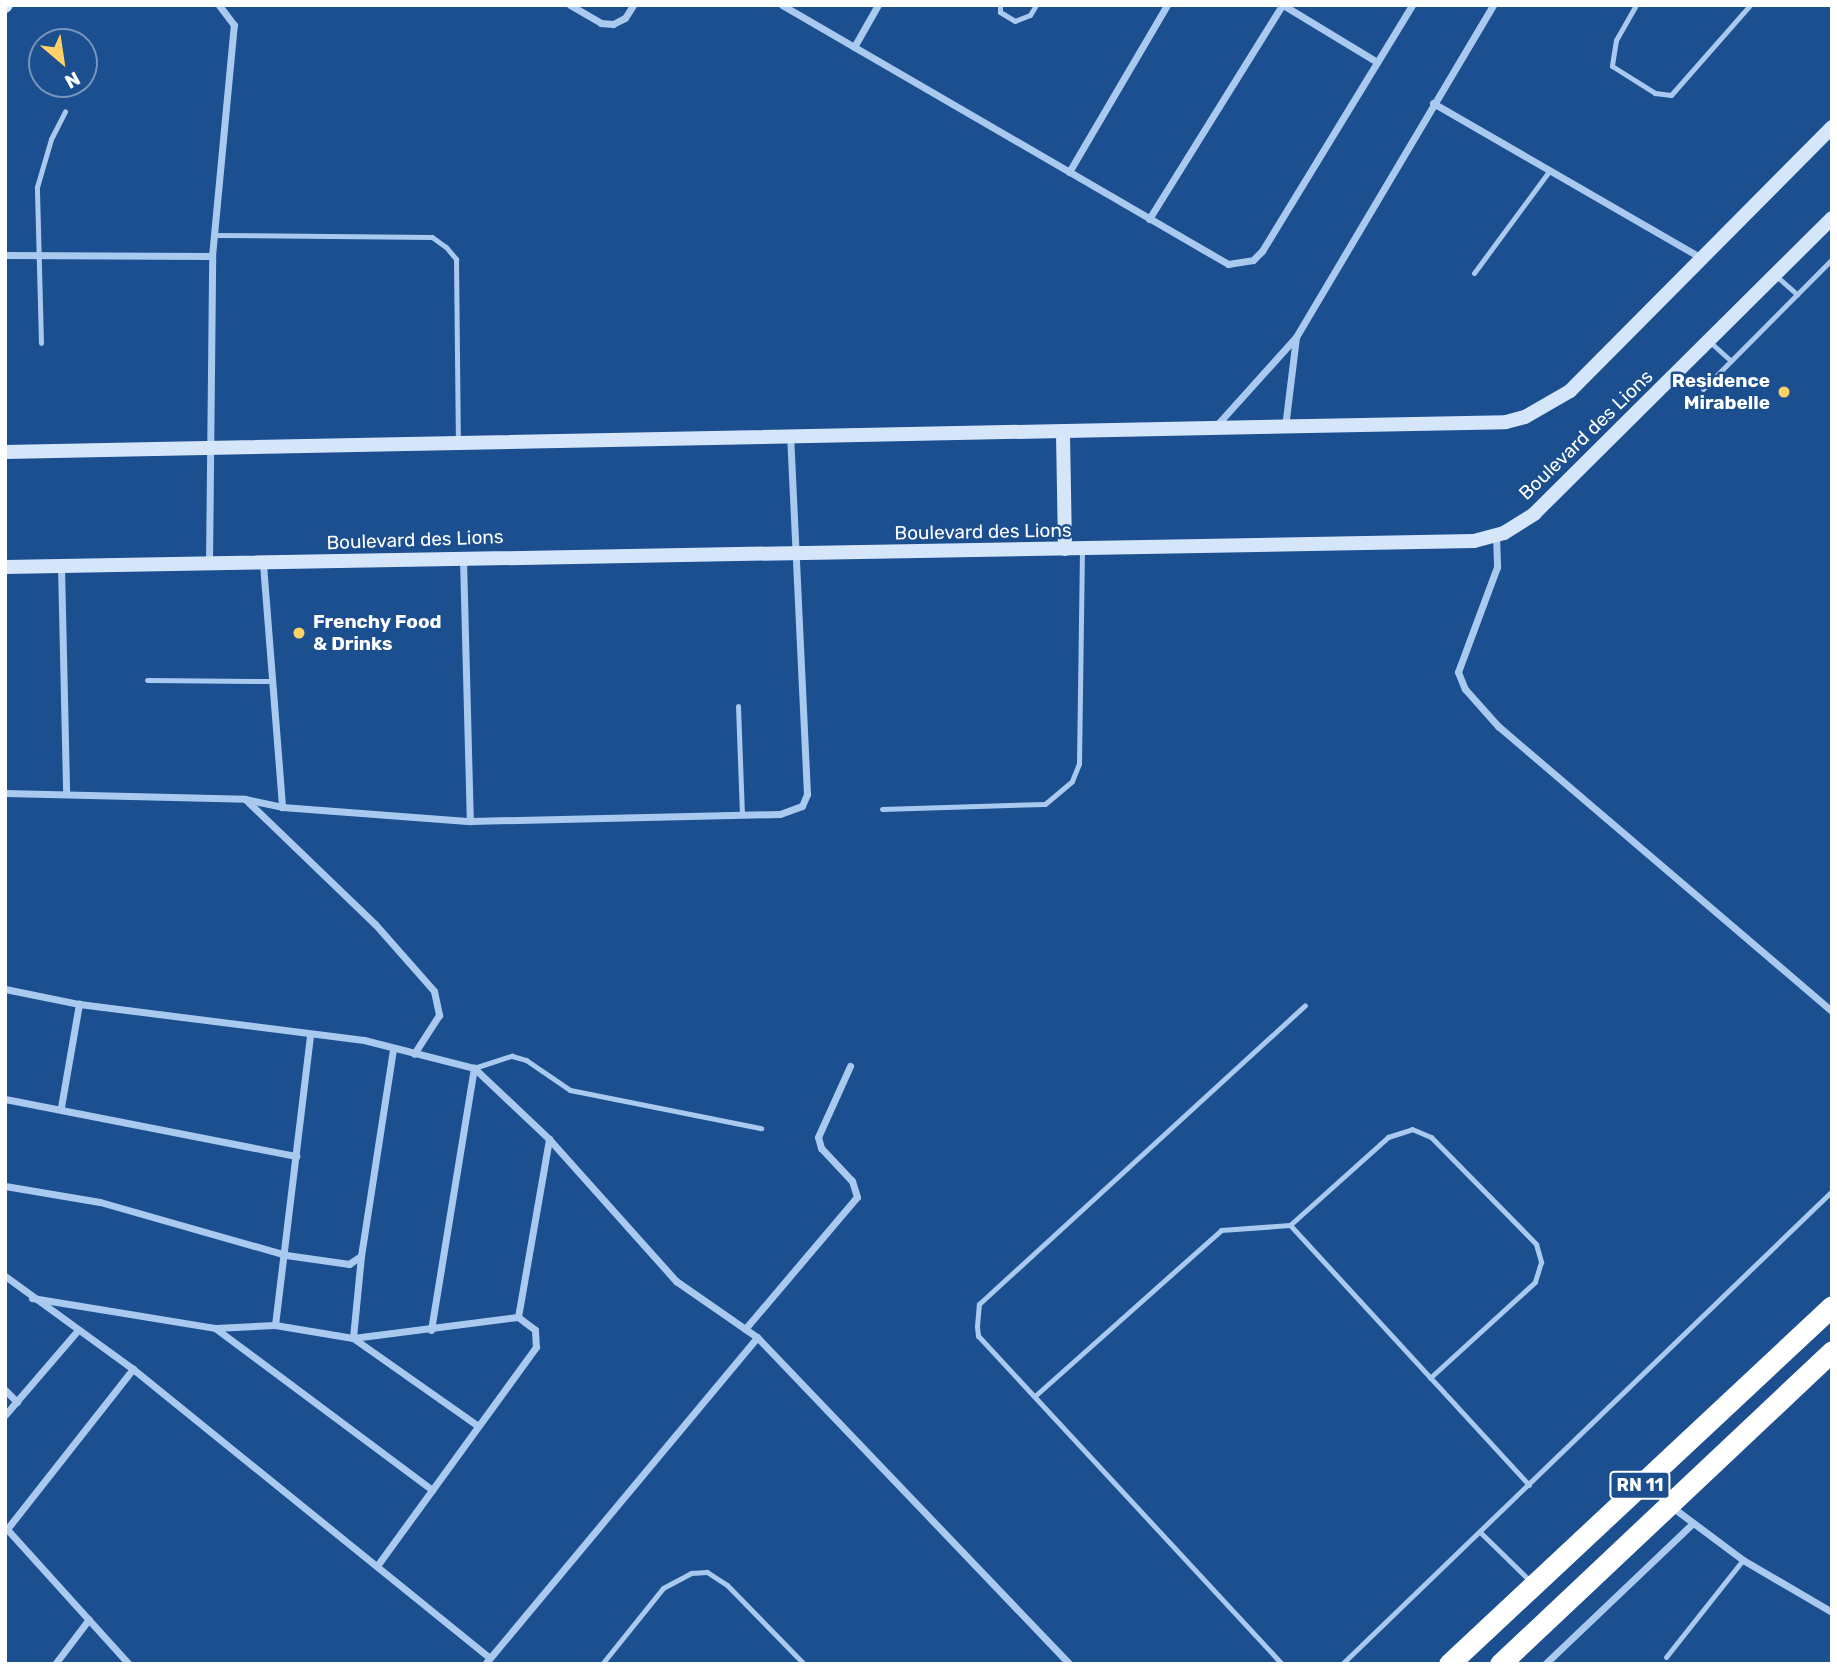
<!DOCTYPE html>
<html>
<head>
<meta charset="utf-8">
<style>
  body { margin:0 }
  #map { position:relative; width:1837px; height:1669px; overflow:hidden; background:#1b4f8f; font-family:Rubik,sans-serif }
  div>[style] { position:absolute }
  .lane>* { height:5px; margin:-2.5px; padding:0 2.5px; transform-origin:2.5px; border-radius:2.5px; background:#a9c9ee }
  .street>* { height:7px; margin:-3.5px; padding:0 3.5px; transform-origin:3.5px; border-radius:3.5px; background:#a9c9ee }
  .secondary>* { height:14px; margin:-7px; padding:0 7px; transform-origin:7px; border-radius:7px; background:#d6e6fa }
  .highway>* { height:21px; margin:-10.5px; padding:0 10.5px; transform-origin:10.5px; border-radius:10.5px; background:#fff }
  .dots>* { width:19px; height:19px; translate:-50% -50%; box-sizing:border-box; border:4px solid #1b4f8f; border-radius:50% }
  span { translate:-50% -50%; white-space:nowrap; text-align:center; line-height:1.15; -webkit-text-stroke:5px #1b4f8f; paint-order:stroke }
  .shield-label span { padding:2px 5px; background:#1b4f8f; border:2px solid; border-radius:5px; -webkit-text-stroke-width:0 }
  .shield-label { font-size:18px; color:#fff; font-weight:700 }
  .poi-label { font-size:19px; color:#fff; font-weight:700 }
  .right { translate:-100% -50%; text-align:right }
  .left { translate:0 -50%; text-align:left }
  .street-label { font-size:19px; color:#fff }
  .frame { position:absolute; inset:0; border:7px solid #fff; pointer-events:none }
  .north { position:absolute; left:28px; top:28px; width:70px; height:70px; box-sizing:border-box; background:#1b4f8f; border:2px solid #7695bc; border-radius:50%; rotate:151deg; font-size:19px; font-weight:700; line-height:28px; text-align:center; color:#fff }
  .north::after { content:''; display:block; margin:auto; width:24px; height:32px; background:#ffd166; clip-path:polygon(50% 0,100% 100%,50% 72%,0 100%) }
</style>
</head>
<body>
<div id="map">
  <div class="lane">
    <div style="left:1000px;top:5px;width:7px;rotate:90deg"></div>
    <div style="left:1000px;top:12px;width:17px;rotate:31deg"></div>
    <div style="left:1015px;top:21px;width:16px;rotate:-22deg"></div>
    <div style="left:1030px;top:15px;width:12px;rotate:-59deg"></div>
    <div style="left:1636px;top:5px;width:40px;rotate:119.7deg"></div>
    <div style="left:1616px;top:40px;width:26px;rotate:99deg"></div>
    <div style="left:1612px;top:66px;width:51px;rotate:32.1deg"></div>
    <div style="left:1655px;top:93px;width:16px;rotate:7deg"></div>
    <div style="left:1671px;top:95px;width:120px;rotate:-48.7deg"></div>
    <div style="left:214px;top:235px;width:218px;rotate:0.5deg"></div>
    <div style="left:432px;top:237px;width:17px;rotate:36deg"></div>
    <div style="left:446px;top:247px;width:16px;rotate:50deg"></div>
    <div style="left:456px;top:259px;width:184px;rotate:89.4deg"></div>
    <div style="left:1474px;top:273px;width:128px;rotate:-53.6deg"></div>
    <div style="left:1776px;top:276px;width:28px;rotate:41deg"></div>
    <div style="left:1710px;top:342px;width:28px;rotate:42deg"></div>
    <div style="left:41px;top:343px;width:156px;rotate:-91.5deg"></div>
    <div style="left:37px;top:187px;width:50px;rotate:-73.7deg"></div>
    <div style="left:51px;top:139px;width:31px;rotate:-63deg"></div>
    <div style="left:1703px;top:389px;width:183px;rotate:-45.2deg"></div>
    <div style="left:147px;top:680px;width:122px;rotate:0.5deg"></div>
    <div style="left:738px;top:706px;width:109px;rotate:87.9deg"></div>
    <div style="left:882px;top:809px;width:163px;rotate:-1.8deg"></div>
    <div style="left:1045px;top:804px;width:35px;rotate:-40deg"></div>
    <div style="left:1072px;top:781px;width:18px;rotate:-68deg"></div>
    <div style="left:1079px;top:764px;width:214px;rotate:-89.2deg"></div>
    <div style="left:474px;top:1068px;width:40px;rotate:-18deg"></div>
    <div style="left:512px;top:1056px;width:15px;rotate:16deg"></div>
    <div style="left:526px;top:1060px;width:53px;rotate:34.3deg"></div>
    <div style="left:570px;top:1090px;width:195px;rotate:11.3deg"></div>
    <div style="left:1290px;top:1225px;width:132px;rotate:-41.9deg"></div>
    <div style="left:1388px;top:1137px;width:25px;rotate:-18deg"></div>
    <div style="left:1412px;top:1129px;width:21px;rotate:23deg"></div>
    <div style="left:1431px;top:1137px;width:150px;rotate:45.5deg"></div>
    <div style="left:1536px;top:1244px;width:19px;rotate:74deg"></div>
    <div style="left:1541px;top:1262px;width:21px;rotate:107deg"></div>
    <div style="left:1535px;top:1282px;width:142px;rotate:137.6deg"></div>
    <div style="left:1036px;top:1395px;width:248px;rotate:-41.7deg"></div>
    <div style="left:1221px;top:1230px;width:69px;rotate:-4.1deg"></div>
    <div style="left:1290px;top:1225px;width:353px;rotate:47.4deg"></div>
    <div style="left:1480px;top:1532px;width:71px;rotate:44.4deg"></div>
    <div style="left:1666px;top:1657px;width:124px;rotate:-51.6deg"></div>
    <div style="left:602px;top:1664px;width:97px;rotate:-51.2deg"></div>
    <div style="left:663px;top:1588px;width:32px;rotate:-28deg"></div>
    <div style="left:691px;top:1573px;width:16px;rotate:-4deg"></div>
    <div style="left:707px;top:1572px;width:24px;rotate:33deg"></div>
    <div style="left:727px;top:1585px;width:110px;rotate:45.7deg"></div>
    <div style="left:1282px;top:1664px;width:447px;rotate:-132.8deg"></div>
    <div style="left:978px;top:1336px;width:10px;rotate:-96deg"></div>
    <div style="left:977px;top:1326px;width:22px;rotate:-85deg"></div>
    <div style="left:979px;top:1304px;width:442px;rotate:-42.5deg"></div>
    <div style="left:1342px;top:1664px;width:681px;rotate:-43.99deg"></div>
  </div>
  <div class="street">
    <div style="left:570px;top:5px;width:36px;rotate:30deg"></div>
    <div style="left:601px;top:23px;width:12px;rotate:5deg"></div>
    <div style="left:613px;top:24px;width:13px;rotate:-27deg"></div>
    <div style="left:625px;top:18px;width:15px;rotate:-58deg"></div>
    <div style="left:782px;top:5px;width:516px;rotate:30.14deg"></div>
    <div style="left:1228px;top:264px;width:25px;rotate:-9deg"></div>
    <div style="left:1253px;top:260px;width:13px;rotate:-45deg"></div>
    <div style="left:1262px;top:251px;width:288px;rotate:-58.6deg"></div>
    <div style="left:1283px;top:5px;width:110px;rotate:31.2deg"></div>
    <div style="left:854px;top:47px;width:48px;rotate:-60.3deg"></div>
    <div style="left:1433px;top:103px;width:310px;rotate:30deg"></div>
    <div style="left:1069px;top:172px;width:194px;rotate:-59.6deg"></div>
    <div style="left:1149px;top:219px;width:252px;rotate:-58.1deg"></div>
    <div style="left:5px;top:255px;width:207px;rotate:0.3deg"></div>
    <div style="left:1215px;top:427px;width:121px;rotate:-48deg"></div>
    <div style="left:1296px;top:337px;width:386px;rotate:-59.3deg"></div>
    <div style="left:1285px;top:427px;width:90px;rotate:-83deg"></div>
    <div style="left:1496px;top:535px;width:32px;rotate:88deg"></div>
    <div style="left:1497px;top:567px;width:112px;rotate:110.4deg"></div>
    <div style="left:1458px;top:672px;width:18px;rotate:68deg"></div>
    <div style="left:1465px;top:689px;width:50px;rotate:48.3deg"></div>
    <div style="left:1498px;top:726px;width:439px;rotate:40.5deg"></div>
    <div style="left:463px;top:559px;width:262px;rotate:88.5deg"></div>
    <div style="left:209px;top:563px;width:307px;rotate:-89.4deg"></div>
    <div style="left:212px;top:256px;width:232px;rotate:-84.6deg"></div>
    <div style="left:234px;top:25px;width:25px;rotate:-127deg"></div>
    <div style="left:263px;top:564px;width:244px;rotate:85.5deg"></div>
    <div style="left:61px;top:566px;width:228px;rotate:88.7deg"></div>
    <div style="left:5px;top:793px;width:240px;rotate:1.4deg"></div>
    <div style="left:245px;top:799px;width:38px;rotate:12deg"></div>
    <div style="left:282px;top:807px;width:189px;rotate:4.3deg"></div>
    <div style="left:470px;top:821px;width:310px;rotate:-1.3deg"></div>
    <div style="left:780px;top:814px;width:23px;rotate:-20deg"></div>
    <div style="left:802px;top:806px;width:13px;rotate:-67deg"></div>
    <div style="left:807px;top:794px;width:356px;rotate:-92.7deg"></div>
    <div style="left:246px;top:800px;width:179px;rotate:43.9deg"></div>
    <div style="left:375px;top:924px;width:89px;rotate:48.6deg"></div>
    <div style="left:434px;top:991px;width:25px;rotate:78deg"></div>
    <div style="left:439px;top:1015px;width:46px;rotate:122.7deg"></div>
    <div style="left:5px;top:989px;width:76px;rotate:11.5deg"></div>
    <div style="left:79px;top:1004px;width:287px;rotate:7.2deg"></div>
    <div style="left:364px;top:1040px;width:114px;rotate:14.3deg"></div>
    <div style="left:474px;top:1068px;width:103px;rotate:43.4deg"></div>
    <div style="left:549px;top:1139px;width:191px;rotate:48.2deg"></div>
    <div style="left:676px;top:1281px;width:98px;rotate:34.7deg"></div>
    <div style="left:757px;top:1337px;width:452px;rotate:46.3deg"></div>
    <div style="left:5px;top:1099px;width:297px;rotate:11.1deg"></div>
    <div style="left:61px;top:1107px;width:105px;rotate:-80.1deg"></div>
    <div style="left:5px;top:1186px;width:96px;rotate:9.6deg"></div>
    <div style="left:100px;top:1202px;width:193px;rotate:15.9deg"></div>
    <div style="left:286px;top:1255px;width:64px;rotate:8.1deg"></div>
    <div style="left:349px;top:1264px;width:14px;rotate:-34deg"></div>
    <div style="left:361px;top:1256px;width:208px;rotate:-81.2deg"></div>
    <div style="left:361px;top:1256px;width:82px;rotate:95.6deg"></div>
    <div style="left:353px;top:1338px;width:151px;rotate:35.1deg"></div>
    <div style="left:5px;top:1276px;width:158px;rotate:36deg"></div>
    <div style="left:133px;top:1369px;width:459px;rotate:39deg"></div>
    <div style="left:32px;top:1298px;width:185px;rotate:9.3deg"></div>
    <div style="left:215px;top:1328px;width:60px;rotate:-2.9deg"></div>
    <div style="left:275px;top:1325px;width:79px;rotate:9.5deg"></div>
    <div style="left:353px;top:1338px;width:166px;rotate:-7.3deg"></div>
    <div style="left:518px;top:1317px;width:21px;rotate:37deg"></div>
    <div style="left:535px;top:1330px;width:17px;rotate:87deg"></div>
    <div style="left:536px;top:1347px;width:271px;rotate:126deg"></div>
    <div style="left:518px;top:1317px;width:181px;rotate:-80.1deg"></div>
    <div style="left:275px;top:1325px;width:292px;rotate:-83.1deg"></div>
    <div style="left:215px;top:1328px;width:271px;rotate:36.7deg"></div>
    <div style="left:745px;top:1329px;width:173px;rotate:-49.7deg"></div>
    <div style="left:857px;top:1197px;width:17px;rotate:-107deg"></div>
    <div style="left:852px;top:1181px;width:45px;rotate:-133.2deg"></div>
    <div style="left:821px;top:1148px;width:11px;rotate:-105deg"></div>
    <div style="left:818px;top:1137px;width:78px;rotate:-65.7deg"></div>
    <div style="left:431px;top:1330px;width:266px;rotate:-80.7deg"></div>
    <div style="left:5px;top:1390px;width:17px;rotate:45deg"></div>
    <div style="left:5px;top:1415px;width:112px;rotate:-49.3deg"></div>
    <div style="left:1672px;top:1507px;width:89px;rotate:36.7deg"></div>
    <div style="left:1743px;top:1560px;width:103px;rotate:30.3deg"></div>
    <div style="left:5px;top:1527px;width:185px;rotate:47.9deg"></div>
    <div style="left:7px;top:1529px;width:204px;rotate:-51.8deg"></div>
    <div style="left:55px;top:1664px;width:56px;rotate:-52.9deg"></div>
    <div style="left:485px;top:1664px;width:425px;rotate:-50.2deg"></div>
    <div style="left:1545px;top:1664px;width:204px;rotate:-43.6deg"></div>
  </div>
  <div class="secondary">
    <div style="left:5px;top:6px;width:1px;rotate:-45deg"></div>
    <div style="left:1063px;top:433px;width:116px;rotate:89deg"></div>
    <div style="left:5px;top:452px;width:1501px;rotate:-1.14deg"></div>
    <div style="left:1506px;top:422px;width:20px;rotate:-15deg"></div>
    <div style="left:1525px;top:417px;width:52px;rotate:-30deg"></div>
    <div style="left:1570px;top:391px;width:372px;rotate:-45.2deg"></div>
    <div style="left:5px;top:567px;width:1469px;rotate:-1.01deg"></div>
    <div style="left:1474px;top:541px;width:31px;rotate:-15deg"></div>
    <div style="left:1504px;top:533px;width:36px;rotate:-32deg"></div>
    <div style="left:1534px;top:514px;width:420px;rotate:-44.8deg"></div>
  </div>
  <div class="highway">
    <div style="left:1449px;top:1664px;width:524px;rotate:-43.07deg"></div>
    <div style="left:1500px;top:1664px;width:456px;rotate:-43.3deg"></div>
  </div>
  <div class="dots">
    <div style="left:1784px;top:392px;background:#ffd166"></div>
    <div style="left:299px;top:633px;background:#ffd166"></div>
  </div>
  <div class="shield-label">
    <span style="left:1640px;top:1485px">RN 11</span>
  </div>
  <div class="poi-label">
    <span class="right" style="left:1770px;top:392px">Residence<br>Mirabelle</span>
    <span class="left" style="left:313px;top:633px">Frenchy Food<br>&amp; Drinks</span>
  </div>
  <div class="street-label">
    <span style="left:1586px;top:435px;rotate:-44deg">Boulevard des Lions</span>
    <span style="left:983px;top:532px;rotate:-1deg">Boulevard des Lions</span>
    <span style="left:415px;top:540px;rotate:-2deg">Boulevard des Lions</span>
  </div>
  <div class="frame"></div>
  <div class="north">N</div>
</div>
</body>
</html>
